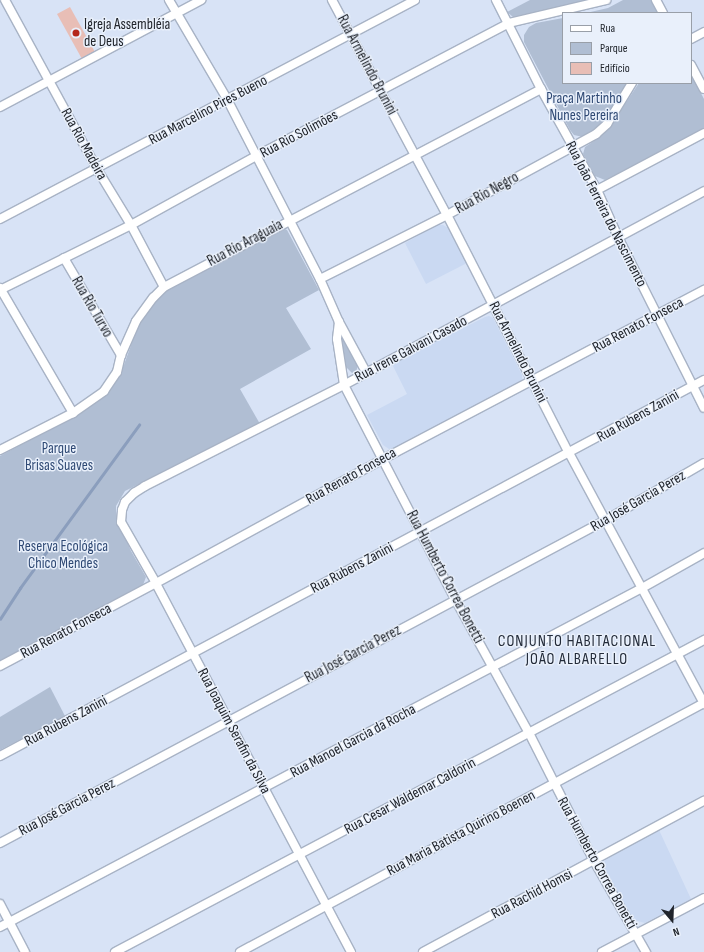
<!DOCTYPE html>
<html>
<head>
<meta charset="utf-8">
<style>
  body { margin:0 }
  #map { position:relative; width:704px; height:952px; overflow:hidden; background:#d8e3f6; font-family:"Sofia Sans Condensed",sans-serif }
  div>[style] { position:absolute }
  .built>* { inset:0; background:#cad9f2 }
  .green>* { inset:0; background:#b0bed3 }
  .stream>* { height:2.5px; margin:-1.25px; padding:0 1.25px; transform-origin:1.25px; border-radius:1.25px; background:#8b9ebd }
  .building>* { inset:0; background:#e8beb6 }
  .roads { filter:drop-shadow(1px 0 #a8b3c5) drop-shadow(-1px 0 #a8b3c5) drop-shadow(0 1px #a8b3c5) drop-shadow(0 -1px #a8b3c5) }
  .street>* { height:8px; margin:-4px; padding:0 4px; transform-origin:4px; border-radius:4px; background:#fff }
  .dots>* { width:11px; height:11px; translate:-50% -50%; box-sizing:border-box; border:2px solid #e9f0fb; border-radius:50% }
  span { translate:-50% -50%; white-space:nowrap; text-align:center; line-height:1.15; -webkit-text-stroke:3px #e9f0fb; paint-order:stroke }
  .poi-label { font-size:15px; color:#21252c }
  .left { translate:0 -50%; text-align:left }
  .street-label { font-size:15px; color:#21252c }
  .park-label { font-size:15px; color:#2f4974 }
  .neighbourhood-label { font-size:16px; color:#232b39; letter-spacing:1px }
  .legend { position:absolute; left:562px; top:12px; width:130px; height:72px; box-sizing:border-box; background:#e9f0fb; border:1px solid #999fa8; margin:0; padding:5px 7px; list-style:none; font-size:12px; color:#21252c }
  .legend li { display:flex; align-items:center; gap:8px; height:20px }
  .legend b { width:20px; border:1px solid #999fa8 }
  .north { position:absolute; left:652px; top:900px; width:40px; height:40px; -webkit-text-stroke:3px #e9f0fb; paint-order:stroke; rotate:161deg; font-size:11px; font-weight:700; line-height:16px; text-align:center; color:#21252c }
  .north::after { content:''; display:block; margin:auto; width:14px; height:18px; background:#21252c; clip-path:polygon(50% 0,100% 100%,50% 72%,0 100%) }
</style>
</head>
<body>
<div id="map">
  <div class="built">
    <div style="clip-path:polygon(437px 225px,443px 225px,450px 229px,467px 263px,426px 284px,405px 243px)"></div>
    <div style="clip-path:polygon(489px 316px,493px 318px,522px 375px,522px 381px,398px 448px,389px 449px,383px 445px,367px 415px,407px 394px,392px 364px,485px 317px)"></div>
    <div style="clip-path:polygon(659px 830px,691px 899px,645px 923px,634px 920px,603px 868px,605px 860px)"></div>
  </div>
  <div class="green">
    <div style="clip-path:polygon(530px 0,589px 0,513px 17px,507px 12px)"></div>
    <div style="clip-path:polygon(623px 0,652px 0,658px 13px,586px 13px,608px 8px)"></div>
    <div style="clip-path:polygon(563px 18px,563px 83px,627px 83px,602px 122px,594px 131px,583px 137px,574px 135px,570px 130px,524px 42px,524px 35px,529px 27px,536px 23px)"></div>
    <div style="clip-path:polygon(691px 74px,704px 99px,704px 129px,605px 180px,595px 176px,583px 154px,585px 147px,600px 137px,611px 125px,639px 83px,691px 83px)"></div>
    <div style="clip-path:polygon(283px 228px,287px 230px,319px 290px,286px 308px,311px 349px,240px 389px,260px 424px,125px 491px,116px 506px,116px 516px,131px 551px,146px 577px,143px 585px,0 661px,0 456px,75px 416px,106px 393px,121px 373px,139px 323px,156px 299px,165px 291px)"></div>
    <div style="clip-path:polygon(342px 335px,344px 335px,358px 365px,356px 372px,352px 373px,346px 367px,340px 338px)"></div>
    <div style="clip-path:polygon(50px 687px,65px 716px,0 750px,0 717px)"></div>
  </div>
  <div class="stream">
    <div style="left:0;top:619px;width:37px;rotate:-57deg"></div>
    <div style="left:20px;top:588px;width:202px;rotate:-53.9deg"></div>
  </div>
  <div class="building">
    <div style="clip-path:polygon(70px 7px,95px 52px,82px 59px,57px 14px)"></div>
  </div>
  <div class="roads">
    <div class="street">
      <div style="left:5px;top:0;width:192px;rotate:61.4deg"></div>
      <div style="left:97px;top:169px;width:66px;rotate:58.7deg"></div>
      <div style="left:131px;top:225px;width:70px;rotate:62deg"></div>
      <div style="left:169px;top:0;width:115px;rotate:59.6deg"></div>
      <div style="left:227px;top:99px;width:203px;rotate:62.7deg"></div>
      <div style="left:320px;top:279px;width:47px;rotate:66.2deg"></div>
      <div style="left:339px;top:322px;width:57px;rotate:61.6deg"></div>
      <div style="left:332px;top:0;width:244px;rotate:61.9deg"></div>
      <div style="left:447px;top:215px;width:267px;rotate:62.9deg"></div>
      <div style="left:569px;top:453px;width:285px;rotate:61.7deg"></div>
      <div style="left:496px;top:0;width:100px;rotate:63.2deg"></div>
      <div style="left:541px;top:89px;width:115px;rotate:61deg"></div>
      <div style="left:597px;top:190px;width:51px;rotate:65.9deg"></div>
      <div style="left:618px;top:237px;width:191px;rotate:63.3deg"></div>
      <div style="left:656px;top:0;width:15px;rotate:62deg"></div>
      <div style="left:691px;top:39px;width:15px;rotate:-28deg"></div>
      <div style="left:691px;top:65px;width:27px;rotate:62deg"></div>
      <div style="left:0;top:107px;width:228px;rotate:-28deg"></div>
      <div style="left:597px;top:190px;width:121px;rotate:-28deg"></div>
      <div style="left:0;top:219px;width:469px;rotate:-27.8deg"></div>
      <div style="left:64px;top:258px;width:113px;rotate:59.6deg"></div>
      <div style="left:320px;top:279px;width:142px;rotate:-26.7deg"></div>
      <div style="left:447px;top:215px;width:170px;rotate:-28.5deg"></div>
      <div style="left:596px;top:134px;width:15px;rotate:-42deg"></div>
      <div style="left:607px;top:124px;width:48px;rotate:-58.6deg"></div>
      <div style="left:0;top:288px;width:145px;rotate:59.7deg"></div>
      <div style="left:0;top:290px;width:146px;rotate:-26.4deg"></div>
      <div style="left:131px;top:225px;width:143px;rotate:-28.9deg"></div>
      <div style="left:256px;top:156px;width:286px;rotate:-27.7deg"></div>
      <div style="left:509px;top:23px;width:100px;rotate:-13.3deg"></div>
      <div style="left:339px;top:322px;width:17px;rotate:97deg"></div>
      <div style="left:337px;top:339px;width:47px;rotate:81.3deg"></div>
      <div style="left:344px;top:385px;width:241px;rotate:62.6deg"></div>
      <div style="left:455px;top:599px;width:153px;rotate:61.1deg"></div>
      <div style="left:529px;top:733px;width:144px;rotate:63.1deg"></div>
      <div style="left:594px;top:861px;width:105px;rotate:60.3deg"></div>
      <div style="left:0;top:450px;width:82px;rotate:-26.9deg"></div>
      <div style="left:73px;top:413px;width:38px;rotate:-35deg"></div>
      <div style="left:104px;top:391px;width:23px;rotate:-56deg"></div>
      <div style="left:117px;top:372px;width:17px;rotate:-77deg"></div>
      <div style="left:121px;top:355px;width:37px;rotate:-66deg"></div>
      <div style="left:136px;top:321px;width:29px;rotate:-54deg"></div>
      <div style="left:153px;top:298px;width:16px;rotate:-45deg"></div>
      <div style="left:164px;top:287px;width:426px;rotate:-27.7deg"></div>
      <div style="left:0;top:666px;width:177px;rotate:-28deg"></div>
      <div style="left:156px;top:583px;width:259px;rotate:-28.6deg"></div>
      <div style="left:383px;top:459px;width:363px;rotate:-27.8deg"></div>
      <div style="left:0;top:756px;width:798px;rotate:-28.11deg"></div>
      <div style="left:0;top:843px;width:687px;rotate:-28.06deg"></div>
      <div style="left:606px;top:520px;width:113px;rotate:-30.2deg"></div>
      <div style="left:0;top:904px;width:54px;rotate:62.5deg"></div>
      <div style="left:0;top:927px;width:726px;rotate:-27.84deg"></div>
      <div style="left:642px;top:588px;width:71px;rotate:-29.4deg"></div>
      <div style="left:115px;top:952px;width:667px;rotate:-27.91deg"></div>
      <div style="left:240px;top:952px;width:527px;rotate:-28.22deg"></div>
      <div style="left:351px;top:952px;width:417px;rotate:-117.9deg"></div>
      <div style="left:156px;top:583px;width:70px;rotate:-119.8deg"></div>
      <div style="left:121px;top:522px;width:12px;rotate:-85deg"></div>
      <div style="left:122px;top:510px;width:9px;rotate:-69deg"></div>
      <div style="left:125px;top:502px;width:13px;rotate:-45deg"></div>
      <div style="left:134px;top:493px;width:13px;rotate:-32deg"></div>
      <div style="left:145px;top:486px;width:223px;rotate:-26.9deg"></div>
      <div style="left:344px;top:385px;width:409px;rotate:-28.3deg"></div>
      <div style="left:423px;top:952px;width:319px;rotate:-28.3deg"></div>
      <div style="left:602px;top:952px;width:115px;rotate:-27.9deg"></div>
    </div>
  </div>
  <div class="dots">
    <div style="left:76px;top:33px;background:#b5271b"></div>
  </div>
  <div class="poi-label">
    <span class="left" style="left:84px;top:33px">Igreja Assembléia<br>de Deus</span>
  </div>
  <div class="street-label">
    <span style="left:367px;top:65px;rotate:62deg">Rua Armelindo Brunini</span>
    <span style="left:208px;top:110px;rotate:-28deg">Rua Marcelino Pires Bueno</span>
    <span style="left:299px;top:134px;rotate:-28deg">Rua Rio Solimões</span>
    <span style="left:84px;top:144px;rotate:61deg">Rua Rio Madeira</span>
    <span style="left:487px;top:193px;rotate:-29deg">Rua Rio Negro</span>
    <span style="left:606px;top:214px;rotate:63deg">Rua João Ferreira do Nascimento</span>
    <span style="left:245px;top:243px;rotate:-28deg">Rua Rio Araguaia</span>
    <span style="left:92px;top:307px;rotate:60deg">Rua Rio Turvo</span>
    <span style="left:638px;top:325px;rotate:-28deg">Rua Renato Fonseca</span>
    <span style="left:411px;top:349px;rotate:-28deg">Rua Irene Galvani Casado</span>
    <span style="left:518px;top:352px;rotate:63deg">Rua Armelindo Brunini</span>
    <span style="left:638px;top:416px;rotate:-29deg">Rua Rubens Zanini</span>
    <span style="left:351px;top:476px;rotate:-29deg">Rua Renato Fonseca</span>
    <span style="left:638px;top:501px;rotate:-30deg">Rua José Garcia Perez</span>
    <span style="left:352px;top:568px;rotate:-28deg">Rua Rubens Zanini</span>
    <span style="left:445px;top:577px;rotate:62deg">Rua Humberto Correa Bonetti</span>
    <span style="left:66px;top:631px;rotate:-28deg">Rua Renato Fonseca</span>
    <span style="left:353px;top:654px;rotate:-28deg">Rua José Garcia Perez</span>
    <span style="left:66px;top:721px;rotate:-28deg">Rua Rubens Zanini</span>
    <span style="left:234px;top:731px;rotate:62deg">Rua Joaquim Serafin da Silva</span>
    <span style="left:353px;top:741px;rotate:-28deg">Rua Manoel Garcia da Rocha</span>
    <span style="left:410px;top:796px;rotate:-28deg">Rua Cesar Waldemar Caldorin</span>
    <span style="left:67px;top:807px;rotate:-28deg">Rua José Garcia Perez</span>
    <span style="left:461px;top:833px;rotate:-28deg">Rua Maria Batista Quirino Boenen</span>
    <span style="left:597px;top:863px;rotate:61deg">Rua Humberto Correa Bonetti</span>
    <span style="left:532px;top:894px;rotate:-28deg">Rua Rachid Homsi</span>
  </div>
  <div class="park-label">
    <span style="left:584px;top:107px">Praça Martinho<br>Nunes Pereira</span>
    <span style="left:59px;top:457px">Parque<br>Brisas Suaves</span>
    <span style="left:63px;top:555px">Reserva Ecológica<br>Chico Mendes</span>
  </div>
  <div class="neighbourhood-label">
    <span style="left:577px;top:651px">CONJUNTO HABITACIONAL<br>JOÃO ALBARELLO</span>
  </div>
  <ul class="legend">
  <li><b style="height:5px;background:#fff"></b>Rua</li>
  <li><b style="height:11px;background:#b0bed3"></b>Parque</li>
  <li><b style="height:11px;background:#e8beb6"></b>Edifício</li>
  </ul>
  <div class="north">N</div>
</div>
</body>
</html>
